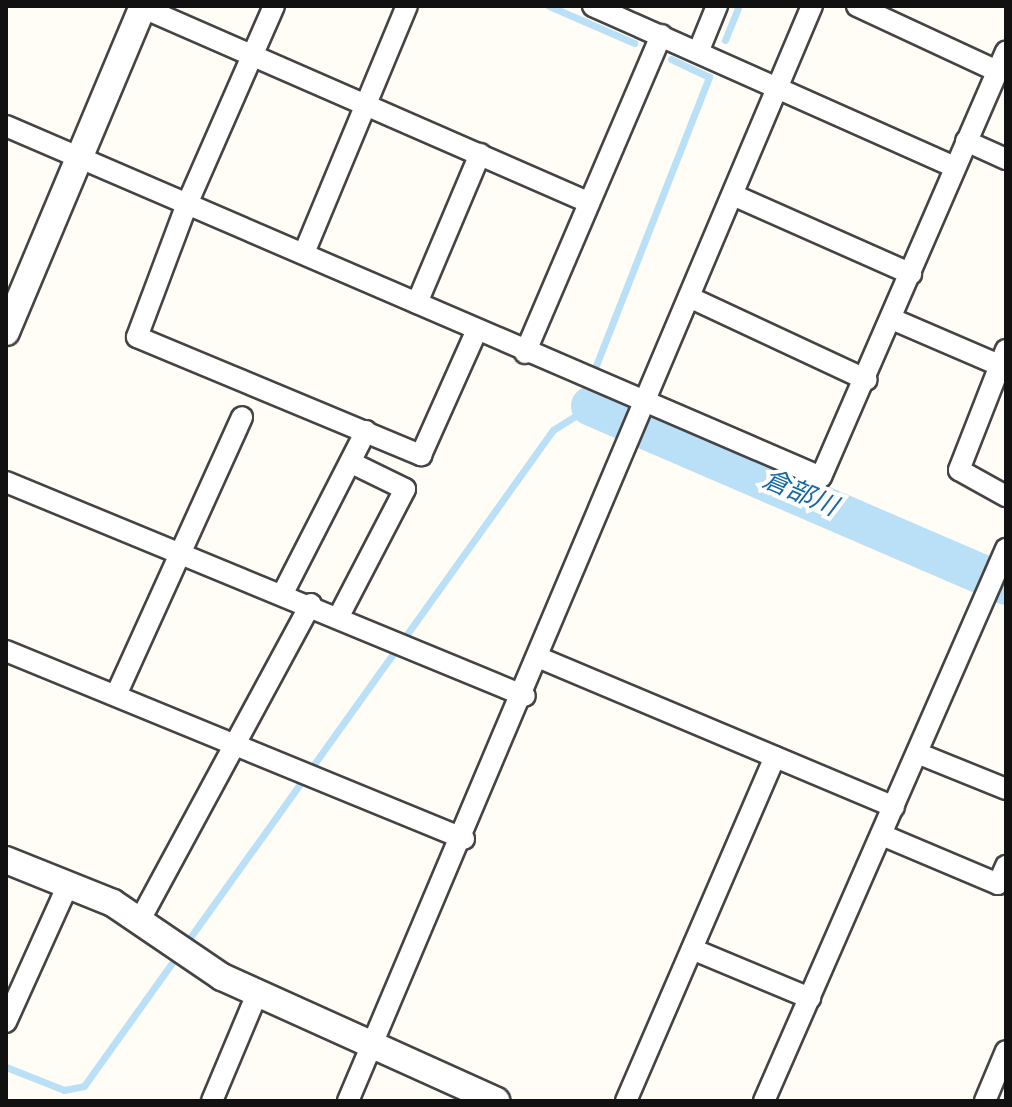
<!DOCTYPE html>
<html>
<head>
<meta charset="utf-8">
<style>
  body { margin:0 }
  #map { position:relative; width:1012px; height:1107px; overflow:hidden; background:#fffdf5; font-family:Bitter,"Noto Sans JP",serif }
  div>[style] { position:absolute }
  .stream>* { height:7px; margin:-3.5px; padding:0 3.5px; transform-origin:3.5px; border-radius:3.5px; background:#b9e0f7 }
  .river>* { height:40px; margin:-20px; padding:0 20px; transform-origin:20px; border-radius:20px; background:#b9e0f7 }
  .roads { filter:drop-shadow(2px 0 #444) drop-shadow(-2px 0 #444) drop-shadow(0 2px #444) drop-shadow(0 -2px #444) }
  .minor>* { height:20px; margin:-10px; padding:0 10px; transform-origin:10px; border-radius:10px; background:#fff }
  .tertiary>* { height:26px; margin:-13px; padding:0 13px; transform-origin:13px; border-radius:13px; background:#fff }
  span { translate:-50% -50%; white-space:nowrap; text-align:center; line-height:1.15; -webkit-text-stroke:8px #fff; paint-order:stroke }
  .water-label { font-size:26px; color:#1768a6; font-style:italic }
  .frame { position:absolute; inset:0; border:8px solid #111; pointer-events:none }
</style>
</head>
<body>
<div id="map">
  <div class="stream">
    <div style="left:549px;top:6px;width:93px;rotate:23.5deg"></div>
    <div style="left:725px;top:40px;width:37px;rotate:-68deg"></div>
    <div style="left:6px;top:1067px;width:62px;rotate:21.6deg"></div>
    <div style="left:64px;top:1090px;width:20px;rotate:-11deg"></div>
    <div style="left:84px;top:1086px;width:806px;rotate:-54.44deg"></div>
    <div style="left:553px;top:430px;width:45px;rotate:-32.3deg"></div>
    <div style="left:591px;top:406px;width:38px;rotate:-84deg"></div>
    <div style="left:595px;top:368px;width:313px;rotate:-68.6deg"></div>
    <div style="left:709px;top:77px;width:42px;rotate:-154.7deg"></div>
  </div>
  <div class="river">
    <div style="left:591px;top:406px;width:452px;rotate:23.3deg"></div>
  </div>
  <div class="roads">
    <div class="minor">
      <div style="left:139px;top:6px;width:490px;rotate:23.6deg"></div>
      <div style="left:274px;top:6px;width:216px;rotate:113.7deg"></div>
      <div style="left:187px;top:204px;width:142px;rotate:110.6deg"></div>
      <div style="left:137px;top:337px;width:308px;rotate:22.6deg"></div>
      <div style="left:421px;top:455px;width:133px;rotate:-65.9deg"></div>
      <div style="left:593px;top:6px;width:396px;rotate:24deg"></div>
      <div style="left:857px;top:6px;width:154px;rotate:24.9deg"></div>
      <div style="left:699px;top:50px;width:48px;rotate:-67.8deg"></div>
      <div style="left:6px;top:126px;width:887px;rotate:23.3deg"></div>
      <div style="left:821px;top:477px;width:464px;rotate:-66.5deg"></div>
      <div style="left:966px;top:141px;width:44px;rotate:24.2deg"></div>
      <div style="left:733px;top:195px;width:195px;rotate:23.9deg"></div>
      <div style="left:304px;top:253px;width:268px;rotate:-67.4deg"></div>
      <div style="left:689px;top:297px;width:196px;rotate:25deg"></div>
      <div style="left:417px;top:303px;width:162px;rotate:-67.1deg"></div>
      <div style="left:892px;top:319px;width:124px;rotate:23.3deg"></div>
      <div style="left:1006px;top:350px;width:129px;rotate:111.4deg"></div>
      <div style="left:959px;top:470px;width:54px;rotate:29deg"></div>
      <div style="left:525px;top:353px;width:346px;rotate:-66.8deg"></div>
      <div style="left:6px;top:482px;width:561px;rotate:22.41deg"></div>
      <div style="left:283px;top:593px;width:182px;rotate:-62.9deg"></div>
      <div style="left:339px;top:616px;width:143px;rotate:-62.5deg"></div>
      <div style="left:405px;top:489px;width:57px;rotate:-153.9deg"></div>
      <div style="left:6px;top:651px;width:495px;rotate:22.3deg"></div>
      <div style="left:540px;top:658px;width:384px;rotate:22.8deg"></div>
      <div style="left:116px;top:695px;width:305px;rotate:-65.6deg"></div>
      <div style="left:917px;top:753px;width:96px;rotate:22deg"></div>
      <div style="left:882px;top:835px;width:126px;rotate:22.9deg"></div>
      <div style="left:998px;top:884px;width:20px;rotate:-66deg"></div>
      <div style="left:141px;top:918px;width:357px;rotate:-61.6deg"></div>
      <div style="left:692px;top:949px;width:128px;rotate:22.6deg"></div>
      <div style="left:6px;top:1022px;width:150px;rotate:-65.7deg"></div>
      <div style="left:212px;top:1101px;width:116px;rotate:-67.2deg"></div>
      <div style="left:348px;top:1101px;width:1189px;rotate:-67.04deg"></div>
      <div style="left:626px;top:1101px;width:375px;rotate:-66.6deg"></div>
      <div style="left:764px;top:1101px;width:603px;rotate:-66.33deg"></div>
      <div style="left:985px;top:1101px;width:54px;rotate:-67.2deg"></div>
    </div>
    <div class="tertiary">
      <div style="left:6px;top:332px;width:354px;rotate:-67.2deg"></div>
      <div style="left:6px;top:860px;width:115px;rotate:21.9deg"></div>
      <div style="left:113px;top:903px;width:132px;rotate:34.2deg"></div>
      <div style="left:222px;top:977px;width:301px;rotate:24.3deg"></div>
    </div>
  </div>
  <div class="water-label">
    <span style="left:800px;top:493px;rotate:23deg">倉部川</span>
  </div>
  <div class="frame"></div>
</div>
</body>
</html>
